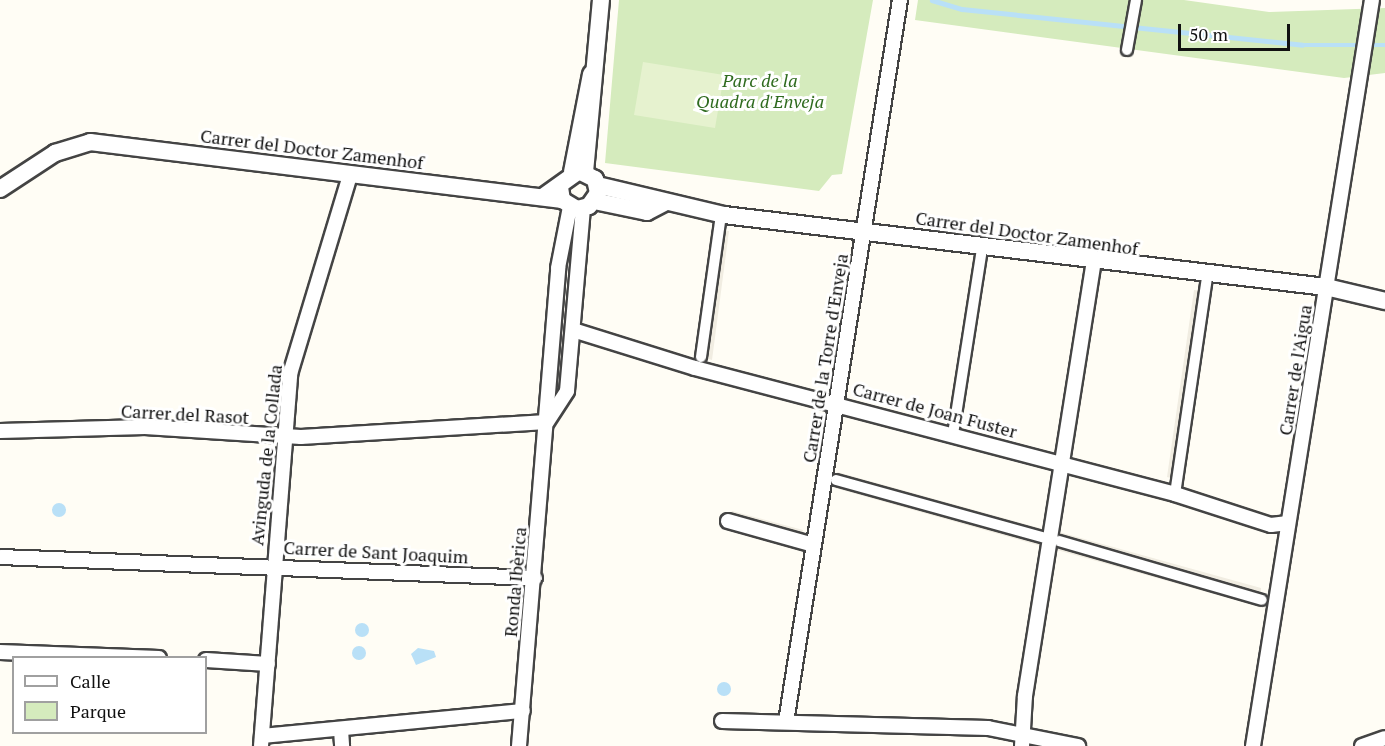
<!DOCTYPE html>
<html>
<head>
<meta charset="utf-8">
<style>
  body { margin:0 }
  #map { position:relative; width:1385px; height:746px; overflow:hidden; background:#fffdf5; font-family:"PT Serif",serif }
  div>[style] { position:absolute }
  .green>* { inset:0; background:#d5ebbd }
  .pitch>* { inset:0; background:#e6f2cf }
  .plaza>* { inset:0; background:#f1ede2 }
  .water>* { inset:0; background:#b9e0f7 }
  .round { border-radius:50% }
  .stream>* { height:4.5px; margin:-2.25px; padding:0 2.25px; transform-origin:2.25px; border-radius:2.25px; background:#b9e0f7 }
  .roads { filter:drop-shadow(2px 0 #444) drop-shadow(-2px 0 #444) drop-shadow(0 2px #444) drop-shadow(0 -2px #444) }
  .pedestrian>* { height:10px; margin:-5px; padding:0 5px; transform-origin:5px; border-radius:5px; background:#fff }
  .minor>* { height:14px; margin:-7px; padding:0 7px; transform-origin:7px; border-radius:7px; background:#fff }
  .tertiary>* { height:16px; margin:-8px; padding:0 8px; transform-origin:8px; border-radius:8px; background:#fff }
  span { translate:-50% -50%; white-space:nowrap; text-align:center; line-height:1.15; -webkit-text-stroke:6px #fff; paint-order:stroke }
  .park-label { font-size:18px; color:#2f6b1f; font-style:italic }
  .street-label { font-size:18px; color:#111 }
  .legend { position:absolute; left:12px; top:656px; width:195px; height:78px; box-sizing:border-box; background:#fff; border:2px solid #a0a0a0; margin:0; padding:8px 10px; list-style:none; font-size:18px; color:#111 }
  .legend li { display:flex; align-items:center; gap:12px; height:30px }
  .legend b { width:30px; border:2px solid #a0a0a0 }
  .scale { position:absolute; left:1178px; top:24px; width:112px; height:27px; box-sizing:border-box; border:3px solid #111; border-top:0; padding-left:8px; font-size:18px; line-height:21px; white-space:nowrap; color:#111; -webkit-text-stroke:4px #fff; paint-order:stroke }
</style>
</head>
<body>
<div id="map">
  <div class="green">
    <div style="clip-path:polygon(619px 0,873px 0,842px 174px,832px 175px,819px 191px,605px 163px)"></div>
    <div style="clip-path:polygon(918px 0,1184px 0,1269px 12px,1385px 8px,1385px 73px,1344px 78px,915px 20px)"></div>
  </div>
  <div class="pitch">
    <div style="clip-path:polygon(643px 62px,724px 75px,715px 128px,634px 115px)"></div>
  </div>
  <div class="plaza">
    <div style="clip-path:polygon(711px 230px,729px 231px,712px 360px,695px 355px)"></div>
    <div style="clip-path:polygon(971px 271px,985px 273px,962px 418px,949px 414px)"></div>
    <div style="clip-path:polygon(1194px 290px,1211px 292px,1181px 481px,1167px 477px)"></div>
    <div style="clip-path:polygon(837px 472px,1043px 529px,1041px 546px,835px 488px)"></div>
    <div style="clip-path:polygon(732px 511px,803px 530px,800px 551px,730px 530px)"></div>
    <div style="clip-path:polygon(1059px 532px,1261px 588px,1260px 607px,1057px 550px)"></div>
  </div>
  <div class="water">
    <div class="round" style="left:52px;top:503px;width:14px;height:14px"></div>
    <div class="round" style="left:355px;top:623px;width:14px;height:14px"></div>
    <div class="round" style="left:352px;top:646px;width:14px;height:14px"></div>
    <div style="clip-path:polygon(418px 648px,434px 651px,436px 657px,416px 665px,411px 654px)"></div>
    <div class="round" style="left:717px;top:682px;width:14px;height:14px"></div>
  </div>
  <div class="stream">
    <div style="left:932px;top:0;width:31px;rotate:17deg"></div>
    <div style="left:962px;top:9px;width:342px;rotate:6deg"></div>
    <div style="left:1302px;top:45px;width:83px"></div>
  </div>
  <div class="roads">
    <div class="pedestrian">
      <div style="left:1127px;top:50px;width:51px;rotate:-79.8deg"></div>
      <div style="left:701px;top:357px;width:144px;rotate:-82deg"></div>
      <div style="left:953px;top:434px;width:193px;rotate:-81.1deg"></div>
      <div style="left:836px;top:480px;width:214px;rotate:15.5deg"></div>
      <div style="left:1175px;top:494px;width:220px;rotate:-81.6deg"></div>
      <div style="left:1059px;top:541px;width:211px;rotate:16.2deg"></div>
    </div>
    <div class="minor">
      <div style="left:573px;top:330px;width:128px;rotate:17.3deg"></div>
      <div style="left:695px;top:368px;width:496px;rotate:14.7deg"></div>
      <div style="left:1175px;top:494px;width:101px;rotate:17.9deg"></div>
      <div style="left:1271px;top:525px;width:17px;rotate:-7deg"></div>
      <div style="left:547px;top:422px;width:37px;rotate:-57deg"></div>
      <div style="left:567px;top:391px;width:184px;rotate:-85deg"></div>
      <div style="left:0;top:431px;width:145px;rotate:-1.6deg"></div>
      <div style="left:145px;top:427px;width:156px;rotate:3.7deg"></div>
      <div style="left:301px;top:437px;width:246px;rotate:-3.5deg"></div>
      <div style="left:728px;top:521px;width:89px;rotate:15.6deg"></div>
      <div style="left:0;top:557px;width:535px;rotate:2.25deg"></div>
      <div style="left:0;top:652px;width:159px;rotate:2.2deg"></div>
      <div style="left:206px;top:660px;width:62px;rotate:3.7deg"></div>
      <div style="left:722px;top:721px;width:266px;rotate:1.5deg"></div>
      <div style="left:988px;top:728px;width:92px;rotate:11.3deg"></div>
      <div style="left:786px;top:722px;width:731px;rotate:-81.03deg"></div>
      <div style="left:341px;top:730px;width:16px;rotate:86deg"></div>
      <div style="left:262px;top:736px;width:262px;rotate:-5.5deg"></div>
      <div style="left:261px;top:746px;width:373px;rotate:-85.5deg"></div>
      <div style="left:290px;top:374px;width:208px;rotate:-73.2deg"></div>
      <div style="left:519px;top:746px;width:480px;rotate:-85.3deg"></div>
      <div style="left:558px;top:268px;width:62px;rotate:-78.9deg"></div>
      <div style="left:1022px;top:746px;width:50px;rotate:-86.6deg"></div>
      <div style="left:1025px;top:696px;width:439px;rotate:-81deg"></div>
      <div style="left:1253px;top:746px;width:755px;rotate:-80.94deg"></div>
      <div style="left:1362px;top:746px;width:24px;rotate:-19deg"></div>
    </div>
    <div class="tertiary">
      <div style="left:572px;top:172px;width:100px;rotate:-79deg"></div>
      <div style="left:585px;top:172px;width:173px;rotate:-84.7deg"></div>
      <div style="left:597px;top:185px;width:130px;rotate:13.3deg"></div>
      <div style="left:724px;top:215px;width:606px;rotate:6.82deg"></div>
      <div style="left:1326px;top:287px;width:61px;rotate:13.3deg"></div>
      <div style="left:0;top:189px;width:66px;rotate:-33.2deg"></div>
      <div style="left:55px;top:153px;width:37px;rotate:-17deg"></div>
      <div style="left:90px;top:142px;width:476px;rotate:7deg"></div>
      <div style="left:544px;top:196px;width:43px;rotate:-35.5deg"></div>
      <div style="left:579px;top:171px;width:18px;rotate:27deg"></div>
      <div style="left:595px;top:179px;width:14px;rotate:78deg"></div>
      <div style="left:598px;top:193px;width:16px;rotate:125deg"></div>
      <div style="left:589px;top:206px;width:12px;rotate:166deg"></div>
      <div style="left:577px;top:209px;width:17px;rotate:-149deg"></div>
      <div style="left:562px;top:200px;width:13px;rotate:-99deg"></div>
      <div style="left:594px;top:201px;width:54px;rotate:11.7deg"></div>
      <div style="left:647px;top:212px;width:19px;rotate:-28deg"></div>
    </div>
  </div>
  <div class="park-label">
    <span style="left:760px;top:91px">Parc de la<br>Quadra d'Enveja</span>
  </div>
  <div class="street-label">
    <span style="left:312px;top:149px;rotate:7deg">Carrer del Doctor Zamenhof</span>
    <span style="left:1027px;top:233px;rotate:8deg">Carrer del Doctor Zamenhof</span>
    <span style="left:825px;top:358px;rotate:-81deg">Carrer de la Torre d'Enveja</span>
    <span style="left:1295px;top:370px;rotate:-81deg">Carrer de l'Aigua</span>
    <span style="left:935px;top:410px;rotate:15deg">Carrer de Joan Fuster</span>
    <span style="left:185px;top:414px;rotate:3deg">Carrer del Rasot</span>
    <span style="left:266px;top:455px;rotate:-84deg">Avinguda de la Collada</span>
    <span style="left:376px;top:552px;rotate:3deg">Carrer de Sant Joaquim</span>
    <span style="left:515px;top:582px;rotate:-85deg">Ronda Ibèrica</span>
  </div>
  <ul class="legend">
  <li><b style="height:8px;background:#fff"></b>Calle</li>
  <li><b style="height:16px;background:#d5ebbd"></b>Parque</li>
  </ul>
  <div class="scale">50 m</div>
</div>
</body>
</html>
